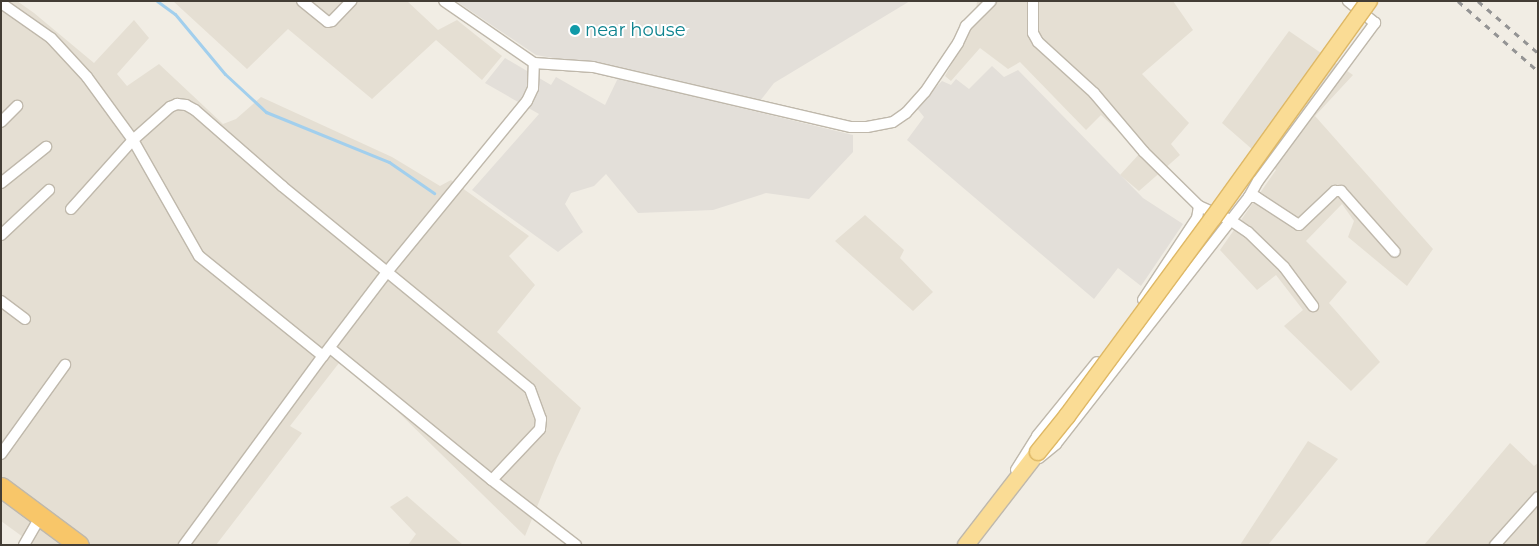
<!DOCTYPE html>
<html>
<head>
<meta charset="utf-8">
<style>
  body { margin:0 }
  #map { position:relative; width:1539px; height:546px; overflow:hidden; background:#f1ede4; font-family:Montserrat,sans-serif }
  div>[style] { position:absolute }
  .residential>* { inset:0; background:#e5dfd3 }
  .industrial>* { inset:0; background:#e3dfd9 }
  .stream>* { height:3px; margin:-1.5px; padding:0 1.5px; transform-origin:1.5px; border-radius:1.5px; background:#a2cfed }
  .roads { filter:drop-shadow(1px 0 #bfb8ab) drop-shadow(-1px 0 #bfb8ab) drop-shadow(0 1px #bfb8ab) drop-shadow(0 -1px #bfb8ab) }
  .street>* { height:10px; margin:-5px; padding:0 5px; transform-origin:5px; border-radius:5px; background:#fff }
  .primary>* { height:16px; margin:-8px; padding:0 8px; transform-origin:8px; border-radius:8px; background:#fadc95 }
  .highway>* { height:19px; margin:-9.5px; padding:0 9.5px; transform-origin:9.5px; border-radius:9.5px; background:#f8c669 }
  .rail>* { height:3px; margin-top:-1.5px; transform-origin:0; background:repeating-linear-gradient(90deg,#949494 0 6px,transparent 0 12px) }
  .bridges { filter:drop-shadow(1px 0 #deb866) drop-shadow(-1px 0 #deb866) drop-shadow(0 1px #deb866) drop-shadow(0 -1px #deb866) }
  .primary-bridge>* { height:16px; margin:-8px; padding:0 8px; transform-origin:8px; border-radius:8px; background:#fadc95 }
  .dots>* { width:14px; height:14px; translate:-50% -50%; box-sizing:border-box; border:2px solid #fff; border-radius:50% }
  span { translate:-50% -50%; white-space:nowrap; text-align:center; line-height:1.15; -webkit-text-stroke:4px #fff; paint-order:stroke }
  .culture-label { font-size:18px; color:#0d838f }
  .left { translate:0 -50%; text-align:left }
  .frame { position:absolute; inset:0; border:2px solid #433d35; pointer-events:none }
</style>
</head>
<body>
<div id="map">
  <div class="residential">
    <div style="clip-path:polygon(1px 1px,17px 1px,34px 13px,94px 63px,134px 20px,149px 38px,117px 74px,127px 86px,159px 64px,223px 124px,236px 119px,261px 97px,392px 157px,440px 186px,451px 180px,529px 236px,509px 256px,535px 285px,497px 332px,581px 408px,557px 458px,525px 536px,394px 408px,339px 363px,290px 426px,302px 433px,216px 545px,34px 545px,1px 521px)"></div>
    <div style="clip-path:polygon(173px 1px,407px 1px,438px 30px,457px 20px,502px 56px,482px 80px,436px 40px,372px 99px,288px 29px,247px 69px)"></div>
    <div style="clip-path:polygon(977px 1px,1173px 1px,1193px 30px,1142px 74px,1189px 123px,1171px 144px,1180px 155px,1139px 191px,1120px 175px,1141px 152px,1101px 115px,1086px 130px,1020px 62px,1008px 69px,980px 48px,951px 81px,945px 76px,975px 22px)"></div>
    <div style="clip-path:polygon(1289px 31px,1353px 75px,1315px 116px,1433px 249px,1407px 286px,1348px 237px,1354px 221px,1342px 204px,1306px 241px,1347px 282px,1329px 303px,1380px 362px,1351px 391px,1284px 326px,1303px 310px,1276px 275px,1257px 290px,1220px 250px,1276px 170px,1222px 123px)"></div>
    <div style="clip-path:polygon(865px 215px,904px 250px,900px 258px,933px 292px,913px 311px,835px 241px)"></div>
    <div style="clip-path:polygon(1308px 441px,1338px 459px,1268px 545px,1240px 545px)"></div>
    <div style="clip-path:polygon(1510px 443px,1534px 466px,1538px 463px,1538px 545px,1424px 545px)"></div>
    <div style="clip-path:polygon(407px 496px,463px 545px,408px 545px,416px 534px,390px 507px)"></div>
  </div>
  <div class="industrial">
    <div style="clip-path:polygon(456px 1px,910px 1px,774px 83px,760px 101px,656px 79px,656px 76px,536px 55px)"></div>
    <div style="clip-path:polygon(505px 58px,551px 85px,556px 77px,605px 105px,618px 78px,853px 135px,853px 152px,809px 199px,766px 193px,713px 210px,638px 213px,606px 174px,594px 186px,571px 193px,565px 204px,583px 232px,558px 252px,472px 190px,539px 114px,485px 83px)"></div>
    <div style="clip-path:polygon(992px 66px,1004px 77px,1018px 70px,1143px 198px,1183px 224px,1141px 286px,1118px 268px,1094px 299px,907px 140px,924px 117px,916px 107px,942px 81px,951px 85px,956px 79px,969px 89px)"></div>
  </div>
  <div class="stream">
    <div style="left:157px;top:1px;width:22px;rotate:36deg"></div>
    <div style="left:175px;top:14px;width:78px;rotate:50.2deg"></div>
    <div style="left:225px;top:74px;width:56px;rotate:42.8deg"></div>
    <div style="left:266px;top:112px;width:133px;rotate:22.1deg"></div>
    <div style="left:389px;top:162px;width:55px;rotate:34.6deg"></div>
  </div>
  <div class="roads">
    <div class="street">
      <div style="left:302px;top:1px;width:33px;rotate:39deg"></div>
      <div style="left:328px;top:22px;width:4px;rotate:-14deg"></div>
      <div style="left:332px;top:21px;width:28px;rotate:-46deg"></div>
      <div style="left:1033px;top:1px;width:32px;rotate:90deg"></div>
      <div style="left:1033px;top:33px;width:10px;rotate:61deg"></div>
      <div style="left:1038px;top:42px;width:76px;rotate:42.3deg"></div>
      <div style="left:1094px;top:93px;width:77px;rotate:49.7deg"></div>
      <div style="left:1144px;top:152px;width:77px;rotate:44.5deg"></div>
      <div style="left:1199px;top:206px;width:12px;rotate:99deg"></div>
      <div style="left:1197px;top:218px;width:98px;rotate:123.4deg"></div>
      <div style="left:1px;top:3px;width:61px;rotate:35deg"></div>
      <div style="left:51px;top:38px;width:53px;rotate:47.3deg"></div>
      <div style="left:87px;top:77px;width:78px;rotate:53.9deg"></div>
      <div style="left:133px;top:140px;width:133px;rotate:60.4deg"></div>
      <div style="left:199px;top:256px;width:159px;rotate:38.9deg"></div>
      <div style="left:534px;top:63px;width:59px;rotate:3.9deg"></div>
      <div style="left:593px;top:67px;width:265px;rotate:13.1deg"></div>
      <div style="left:851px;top:127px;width:16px"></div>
      <div style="left:867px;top:127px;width:26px;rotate:-11deg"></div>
      <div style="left:893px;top:122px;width:16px;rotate:-35deg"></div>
      <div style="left:906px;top:113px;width:28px;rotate:-48deg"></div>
      <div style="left:925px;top:92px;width:59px;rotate:-56deg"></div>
      <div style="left:958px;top:43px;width:19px;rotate:-65deg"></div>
      <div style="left:966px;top:26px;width:35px;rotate:-45deg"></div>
      <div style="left:1px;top:122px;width:23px;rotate:-45deg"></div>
      <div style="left:1px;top:183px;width:58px;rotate:-38.7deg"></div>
      <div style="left:1249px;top:197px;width:18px;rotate:-61deg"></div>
      <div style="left:1258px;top:181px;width:197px;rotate:-53.5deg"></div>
      <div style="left:1375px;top:23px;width:35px;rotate:-141deg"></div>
      <div style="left:1199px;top:206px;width:34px;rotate:24deg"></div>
      <div style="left:1230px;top:220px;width:22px;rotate:34deg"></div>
      <div style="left:1248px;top:232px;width:50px;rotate:44.2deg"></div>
      <div style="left:1284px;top:267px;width:49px;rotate:53.4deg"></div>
      <div style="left:71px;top:209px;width:93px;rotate:-48.1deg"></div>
      <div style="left:133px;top:140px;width:50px;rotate:-41.7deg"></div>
      <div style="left:170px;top:107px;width:8px;rotate:-23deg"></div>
      <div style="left:177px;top:104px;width:9px;rotate:6deg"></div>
      <div style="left:186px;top:105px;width:10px;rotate:29deg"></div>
      <div style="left:195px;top:110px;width:116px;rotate:41.1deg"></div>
      <div style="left:282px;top:186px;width:320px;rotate:39.3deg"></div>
      <div style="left:530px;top:389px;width:32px;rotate:70deg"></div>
      <div style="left:541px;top:419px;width:10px;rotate:96deg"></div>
      <div style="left:540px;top:429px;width:70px;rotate:133.3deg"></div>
      <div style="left:1px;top:235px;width:66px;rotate:-43.2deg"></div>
      <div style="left:1px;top:301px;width:30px;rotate:37deg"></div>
      <div style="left:330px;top:348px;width:209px;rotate:39.2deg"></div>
      <div style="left:492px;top:480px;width:106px;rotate:37.7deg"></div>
      <div style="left:1px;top:454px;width:110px;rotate:-54.3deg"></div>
      <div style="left:1039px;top:458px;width:22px;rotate:-39deg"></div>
      <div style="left:1056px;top:444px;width:313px;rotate:-52deg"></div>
      <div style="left:1249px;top:197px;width:7px"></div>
      <div style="left:1256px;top:197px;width:51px;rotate:33.1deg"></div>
      <div style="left:1299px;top:225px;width:50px;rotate:-43.4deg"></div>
      <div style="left:1335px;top:191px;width:6px"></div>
      <div style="left:1341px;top:191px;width:81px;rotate:48.5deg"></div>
      <div style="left:1016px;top:470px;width:40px;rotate:-58deg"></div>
      <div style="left:1037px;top:436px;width:95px;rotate:-51deg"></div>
      <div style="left:24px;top:545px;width:34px;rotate:-60deg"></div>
      <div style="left:184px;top:545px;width:235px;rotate:-53.7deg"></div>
      <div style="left:323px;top:356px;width:106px;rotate:-52.7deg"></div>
      <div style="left:387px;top:272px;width:221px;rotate:-50.7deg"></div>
      <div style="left:527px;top:101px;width:14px;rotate:-65deg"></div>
      <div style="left:533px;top:88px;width:25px;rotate:-88deg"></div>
      <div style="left:534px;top:63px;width:109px;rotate:-145.4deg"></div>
      <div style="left:1495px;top:545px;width:64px;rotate:-48.1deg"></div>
    </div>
    <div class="primary">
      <div style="left:966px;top:545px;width:118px;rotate:-52.3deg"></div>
    </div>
    <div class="highway">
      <div style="left:1px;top:487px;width:97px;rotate:36.6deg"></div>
    </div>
  </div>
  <div class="rail">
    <div style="left:1458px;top:1px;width:106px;rotate:41.2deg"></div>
    <div style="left:1478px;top:1px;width:79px;rotate:40.9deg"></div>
  </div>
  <div class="bridges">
    <div class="primary-bridge">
      <div style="left:1038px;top:452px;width:46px;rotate:-51.1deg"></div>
      <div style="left:1067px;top:416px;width:246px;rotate:-53.6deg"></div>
      <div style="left:1213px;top:218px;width:267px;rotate:-54.3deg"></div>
    </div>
  </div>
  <div class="dots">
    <div style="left:575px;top:30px;background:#0f9aa8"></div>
  </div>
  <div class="culture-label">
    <span class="left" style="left:585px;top:30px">near house</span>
  </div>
  <div class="frame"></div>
</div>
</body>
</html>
